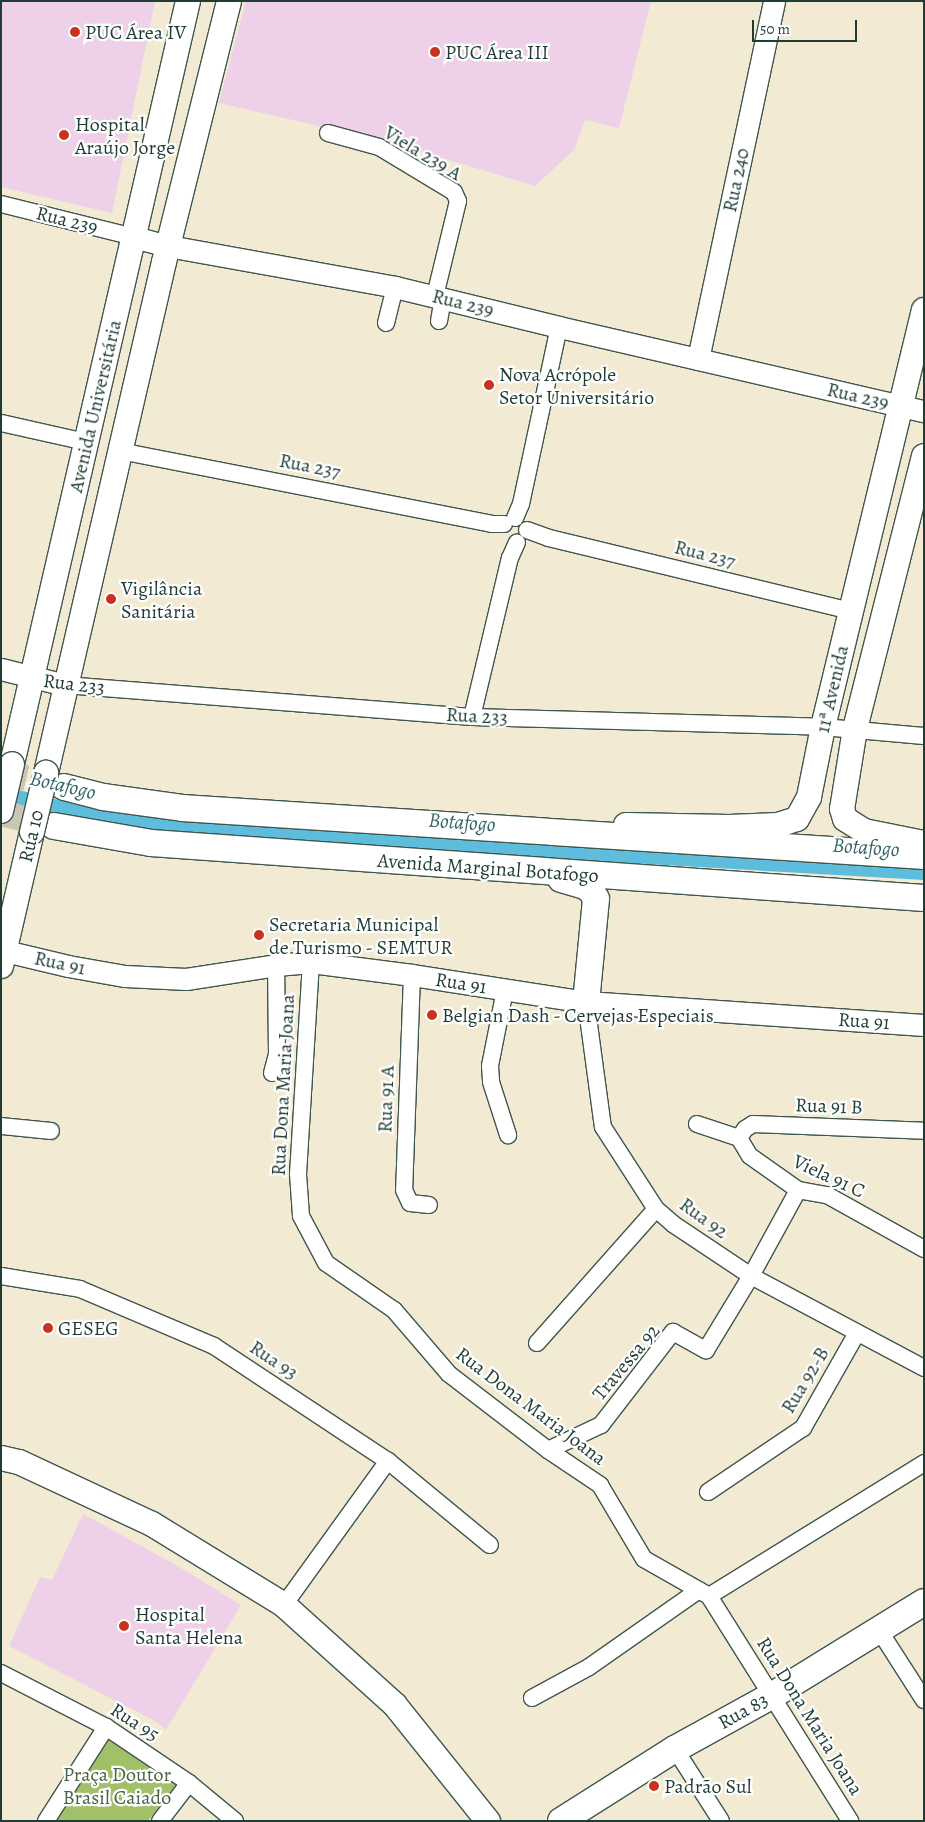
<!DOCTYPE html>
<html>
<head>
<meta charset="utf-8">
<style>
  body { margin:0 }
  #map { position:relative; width:925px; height:1822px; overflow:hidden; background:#f3ead3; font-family:Alegreya,serif }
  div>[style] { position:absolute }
  .built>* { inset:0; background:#eed0e8 }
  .green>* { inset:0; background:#a1c068 }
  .canal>* { height:15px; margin:-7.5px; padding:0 7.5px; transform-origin:7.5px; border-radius:7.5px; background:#5ebcdc }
  .primary-tunnel>* { height:26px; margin-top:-13px; transform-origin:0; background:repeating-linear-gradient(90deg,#c9c7b3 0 26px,transparent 0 39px) }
  .roads { filter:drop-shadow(1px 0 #3f574c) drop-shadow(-1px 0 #3f574c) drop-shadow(0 1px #3f574c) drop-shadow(0 -1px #3f574c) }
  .minor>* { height:16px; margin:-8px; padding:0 8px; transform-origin:8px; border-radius:8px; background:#fff }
  .tertiary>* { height:21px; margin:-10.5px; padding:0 10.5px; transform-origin:10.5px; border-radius:10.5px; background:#fff }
  .secondary>* { height:24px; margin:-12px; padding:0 12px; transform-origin:12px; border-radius:12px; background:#fff }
  .primary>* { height:26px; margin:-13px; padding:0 13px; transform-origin:13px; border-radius:13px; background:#fff }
  .bridges { filter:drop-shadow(1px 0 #3f574c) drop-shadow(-1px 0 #3f574c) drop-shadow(0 1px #3f574c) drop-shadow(0 -1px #3f574c) }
  .secondary-bridge>* { height:24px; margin:-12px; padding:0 12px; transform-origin:12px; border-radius:12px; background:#fff }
  .dots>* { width:14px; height:14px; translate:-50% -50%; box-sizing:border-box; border:2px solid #fff; border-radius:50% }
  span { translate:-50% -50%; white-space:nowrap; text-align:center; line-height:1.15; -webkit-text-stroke:4.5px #fff; paint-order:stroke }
  .poi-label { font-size:20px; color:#1f3d34 }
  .left { translate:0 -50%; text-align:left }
  .street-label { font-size:20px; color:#1f3d34 }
  .park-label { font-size:20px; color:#466444 }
  .water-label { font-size:21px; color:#326366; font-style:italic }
  .frame { position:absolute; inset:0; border:2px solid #1f3d34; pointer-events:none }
  .scale { position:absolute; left:752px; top:20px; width:105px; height:22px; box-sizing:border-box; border:2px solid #1f3d34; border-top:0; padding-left:6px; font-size:15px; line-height:18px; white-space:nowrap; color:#1f3d34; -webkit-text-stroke:4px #fff; paint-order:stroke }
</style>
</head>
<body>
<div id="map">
  <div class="built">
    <div style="clip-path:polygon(1px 1px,155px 1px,112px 213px,1px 187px)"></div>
    <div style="clip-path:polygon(246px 1px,651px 1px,619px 128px,585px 120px,574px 150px,535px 186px,396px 144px,219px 103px)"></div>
    <div style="clip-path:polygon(83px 1514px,176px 1565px,241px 1605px,166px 1730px,155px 1721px,9px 1646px,40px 1577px,52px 1580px)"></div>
  </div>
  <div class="green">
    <div style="clip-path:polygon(107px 1736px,177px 1784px,148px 1821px,56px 1821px)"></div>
  </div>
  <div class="canal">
    <div style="left:1px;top:793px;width:82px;rotate:14deg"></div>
    <div style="left:81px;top:813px;width:91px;rotate:8.2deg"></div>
    <div style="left:171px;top:826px;width:109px;rotate:4.7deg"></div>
    <div style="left:280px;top:835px;width:645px;rotate:3.29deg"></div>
  </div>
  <div class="primary-tunnel">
    <div style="left:1px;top:772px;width:65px;rotate:13.4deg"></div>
    <div style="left:1px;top:813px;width:55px;rotate:13.8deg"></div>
  </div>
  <div class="roads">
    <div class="minor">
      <div style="left:328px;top:133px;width:53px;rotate:15.4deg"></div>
      <div style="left:379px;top:147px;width:87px;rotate:31deg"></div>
      <div style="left:454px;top:192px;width:10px;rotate:66deg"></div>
      <div style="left:458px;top:201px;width:98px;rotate:103.6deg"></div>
      <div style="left:1px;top:204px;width:137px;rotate:13.9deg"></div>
      <div style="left:439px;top:321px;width:23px;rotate:-80deg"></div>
      <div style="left:386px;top:323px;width:37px;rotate:-76deg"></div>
      <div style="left:1px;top:423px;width:87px;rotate:12.6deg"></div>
      <div style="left:120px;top:451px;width:379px;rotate:11.1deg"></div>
      <div style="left:492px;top:524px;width:12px"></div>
      <div style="left:515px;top:518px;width:15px;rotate:-67deg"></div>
      <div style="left:521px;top:504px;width:181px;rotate:-77.9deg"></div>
      <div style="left:527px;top:530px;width:23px;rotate:20deg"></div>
      <div style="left:549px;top:538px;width:311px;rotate:13.6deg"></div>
      <div style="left:65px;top:685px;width:408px;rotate:4.5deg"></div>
      <div style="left:472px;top:717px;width:351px;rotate:1.6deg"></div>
      <div style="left:823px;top:727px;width:101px;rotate:5.1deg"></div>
      <div style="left:472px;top:717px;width:163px;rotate:-76.6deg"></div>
      <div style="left:510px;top:558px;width:17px;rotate:-66deg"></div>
      <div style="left:311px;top:962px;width:212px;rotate:93.5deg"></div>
      <div style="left:298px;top:1174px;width:42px;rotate:85.9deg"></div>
      <div style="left:301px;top:1216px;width:53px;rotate:62deg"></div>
      <div style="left:326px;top:1263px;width:83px;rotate:34.7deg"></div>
      <div style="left:394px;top:1310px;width:84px;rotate:49.3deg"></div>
      <div style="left:449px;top:1374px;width:125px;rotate:37.5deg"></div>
      <div style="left:548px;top:1450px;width:63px;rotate:33.9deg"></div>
      <div style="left:600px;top:1485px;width:86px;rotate:59.3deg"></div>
      <div style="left:644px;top:1559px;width:75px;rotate:29.6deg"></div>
      <div style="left:709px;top:1596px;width:266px;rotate:57.9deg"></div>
      <div style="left:412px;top:975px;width:215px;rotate:92.1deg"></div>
      <div style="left:404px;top:1190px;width:14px;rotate:65deg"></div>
      <div style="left:410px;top:1203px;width:19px;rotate:6deg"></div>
      <div style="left:505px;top:990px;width:77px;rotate:101.2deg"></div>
      <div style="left:490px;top:1066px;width:16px;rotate:86deg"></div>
      <div style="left:491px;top:1082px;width:56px;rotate:72.2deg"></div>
      <div style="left:586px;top:1002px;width:126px;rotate:82.3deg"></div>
      <div style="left:603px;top:1127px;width:98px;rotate:57.1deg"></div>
      <div style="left:656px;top:1209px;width:23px;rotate:41deg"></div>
      <div style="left:673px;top:1224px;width:94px;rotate:33.7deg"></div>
      <div style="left:751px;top:1276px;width:196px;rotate:28deg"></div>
      <div style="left:272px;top:1073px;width:20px;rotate:-75deg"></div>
      <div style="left:277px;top:1054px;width:89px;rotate:-90.6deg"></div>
      <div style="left:697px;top:1124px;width:44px;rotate:18.4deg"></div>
      <div style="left:739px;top:1138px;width:21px;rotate:59deg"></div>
      <div style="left:750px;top:1156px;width:59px;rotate:35.3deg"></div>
      <div style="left:798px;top:1190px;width:29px;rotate:10deg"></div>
      <div style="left:827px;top:1195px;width:111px;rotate:29.1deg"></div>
      <div style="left:1px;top:1126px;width:50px;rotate:5.7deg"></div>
      <div style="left:739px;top:1138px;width:11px;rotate:-56deg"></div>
      <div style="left:745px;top:1129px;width:9px;rotate:-32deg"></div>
      <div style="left:753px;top:1124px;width:171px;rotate:2.3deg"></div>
      <div style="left:1px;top:1276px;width:80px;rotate:9.3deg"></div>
      <div style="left:80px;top:1289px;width:146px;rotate:23deg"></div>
      <div style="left:214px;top:1346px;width:209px;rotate:33.5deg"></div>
      <div style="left:388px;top:1461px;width:132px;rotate:39.5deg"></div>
      <div style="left:537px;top:1343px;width:179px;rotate:-48.4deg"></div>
      <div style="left:548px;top:1450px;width:59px;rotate:-25.3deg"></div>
      <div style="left:601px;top:1425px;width:118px;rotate:-52.3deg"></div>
      <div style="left:673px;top:1332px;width:38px;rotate:29deg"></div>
      <div style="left:706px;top:1350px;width:87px;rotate:-58.7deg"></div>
      <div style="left:751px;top:1276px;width:98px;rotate:-61.3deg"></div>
      <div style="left:708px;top:1492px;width:115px;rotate:-34deg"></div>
      <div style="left:803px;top:1428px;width:109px;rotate:-60.4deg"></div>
      <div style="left:709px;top:1596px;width:253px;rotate:-31.7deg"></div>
      <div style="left:284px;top:1605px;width:178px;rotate:-54.2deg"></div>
      <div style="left:879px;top:1630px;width:83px;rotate:57.3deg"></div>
      <div style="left:1px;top:1673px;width:118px;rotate:27.2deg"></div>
      <div style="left:106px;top:1727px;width:100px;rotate:34deg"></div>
      <div style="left:189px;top:1783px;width:60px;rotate:39.6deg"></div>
      <div style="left:532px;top:1698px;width:65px;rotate:-28.5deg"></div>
      <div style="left:589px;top:1667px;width:134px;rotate:-35deg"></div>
      <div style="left:675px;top:1749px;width:85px;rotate:57.4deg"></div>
      <div style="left:46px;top:1821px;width:112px;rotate:-57.4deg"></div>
      <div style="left:160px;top:1821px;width:48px;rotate:-52.7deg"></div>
    </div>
    <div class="tertiary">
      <div style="left:134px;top:237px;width:35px;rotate:15deg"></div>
      <div style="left:168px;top:246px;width:231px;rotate:10.2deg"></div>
      <div style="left:395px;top:287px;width:169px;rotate:13.7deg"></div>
      <div style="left:559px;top:327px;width:375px;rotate:13deg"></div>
      <div style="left:698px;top:359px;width:366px;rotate:-78deg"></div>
      <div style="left:1px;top:669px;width:66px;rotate:14deg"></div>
      <div style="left:1px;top:950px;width:69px;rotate:13.4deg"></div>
      <div style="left:68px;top:966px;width:58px;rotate:10deg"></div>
      <div style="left:125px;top:976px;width:61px;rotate:2.8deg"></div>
      <div style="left:186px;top:979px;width:91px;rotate:-8.8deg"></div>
      <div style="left:276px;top:965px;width:35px;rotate:-5deg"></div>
      <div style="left:311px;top:962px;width:102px;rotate:7.3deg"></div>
      <div style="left:412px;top:975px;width:176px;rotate:8.8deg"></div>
      <div style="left:586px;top:1002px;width:339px;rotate:3.9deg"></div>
    </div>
    <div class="secondary">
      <div style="left:924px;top:456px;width:282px;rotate:104.2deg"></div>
      <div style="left:855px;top:729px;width:81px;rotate:99.2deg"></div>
      <div style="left:842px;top:809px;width:10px;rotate:73deg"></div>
      <div style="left:845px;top:819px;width:22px;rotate:32deg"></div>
      <div style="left:864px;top:831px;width:61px;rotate:11.3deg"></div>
      <div style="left:12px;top:764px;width:783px;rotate:-77.01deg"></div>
      <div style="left:46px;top:773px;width:524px;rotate:-77deg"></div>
      <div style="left:164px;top:262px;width:269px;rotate:-76deg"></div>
      <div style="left:626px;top:825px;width:103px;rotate:1.1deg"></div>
      <div style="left:729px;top:827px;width:49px;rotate:-2.3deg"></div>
      <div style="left:778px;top:825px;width:20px;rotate:-18deg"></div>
      <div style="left:797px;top:819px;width:25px;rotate:-61deg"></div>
      <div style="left:809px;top:797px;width:71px;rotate:-78.7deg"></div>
      <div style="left:823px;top:727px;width:429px;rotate:-76.4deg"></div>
      <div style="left:1px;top:966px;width:138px;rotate:-77deg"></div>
      <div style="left:1px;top:1458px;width:18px;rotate:13deg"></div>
      <div style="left:19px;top:1462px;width:147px;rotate:25deg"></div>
      <div style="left:152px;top:1524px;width:155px;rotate:31.5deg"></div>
      <div style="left:284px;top:1605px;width:149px;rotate:42deg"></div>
      <div style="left:395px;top:1705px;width:149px;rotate:51.3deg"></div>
    </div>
    <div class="primary">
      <div style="left:64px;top:787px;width:40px;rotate:14.4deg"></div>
      <div style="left:103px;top:797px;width:80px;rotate:7.9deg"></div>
      <div style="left:182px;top:808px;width:744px;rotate:3.7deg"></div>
      <div style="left:54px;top:826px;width:98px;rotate:9.9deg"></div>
      <div style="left:151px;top:843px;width:775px;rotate:4.07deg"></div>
      <div style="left:561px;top:879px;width:25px;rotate:16deg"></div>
      <div style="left:585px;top:886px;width:7px;rotate:34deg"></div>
      <div style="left:591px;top:890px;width:10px;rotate:61deg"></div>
      <div style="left:596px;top:899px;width:103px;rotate:95.5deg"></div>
      <div style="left:561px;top:1821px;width:135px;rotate:-32.3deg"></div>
      <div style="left:675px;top:1749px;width:112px;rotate:-28.9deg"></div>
      <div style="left:773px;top:1695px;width:177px;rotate:-31.6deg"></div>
    </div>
  </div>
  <div class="bridges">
    <div class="secondary-bridge">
      <div style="left:1px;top:811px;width:48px;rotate:-76.8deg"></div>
      <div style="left:32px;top:832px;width:61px;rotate:-76.7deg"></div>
    </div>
  </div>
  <div class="dots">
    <div style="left:75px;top:32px;background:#c8321e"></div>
    <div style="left:435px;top:52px;background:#c8321e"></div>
    <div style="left:64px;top:135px;background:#c8321e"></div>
    <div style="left:489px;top:385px;background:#c8321e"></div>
    <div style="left:111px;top:599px;background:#c8321e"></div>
    <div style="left:259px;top:935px;background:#c8321e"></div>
    <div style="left:432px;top:1015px;background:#c8321e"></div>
    <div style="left:48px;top:1328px;background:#c8321e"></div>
    <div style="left:124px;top:1626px;background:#c8321e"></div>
    <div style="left:654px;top:1786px;background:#c8321e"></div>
  </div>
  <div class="poi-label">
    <span class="left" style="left:85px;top:32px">PUC Área IV</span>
    <span class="left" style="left:445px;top:52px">PUC Área III</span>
    <span class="left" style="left:75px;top:136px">Hospital<br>Araújo Jorge</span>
    <span class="left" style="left:499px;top:386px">Nova Acrópole<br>Setor Universitário</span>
    <span class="left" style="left:121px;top:600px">Vigilância<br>Sanitária</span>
    <span class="left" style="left:269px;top:936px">Secretaria Municipal<br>de Turismo - SEMTUR</span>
    <span class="left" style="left:442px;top:1015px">Belgian Dash - Cervejas Especiais</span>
    <span class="left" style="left:58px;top:1328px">GESEG</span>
    <span class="left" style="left:135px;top:1626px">Hospital<br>Santa Helena</span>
    <span class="left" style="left:664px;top:1786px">Padrão Sul</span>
  </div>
  <div class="street-label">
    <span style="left:423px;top:153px;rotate:31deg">Viela 239 A</span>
    <span style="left:736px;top:180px;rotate:-78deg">Rua 240</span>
    <span style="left:67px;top:220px;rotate:14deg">Rua 239</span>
    <span style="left:463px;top:303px;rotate:14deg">Rua 239</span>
    <span style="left:858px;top:396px;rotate:13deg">Rua 239</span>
    <span style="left:95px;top:406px;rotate:-77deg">Avenida Universitária</span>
    <span style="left:310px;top:466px;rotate:11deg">Rua 237</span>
    <span style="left:705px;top:554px;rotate:14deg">Rua 237</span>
    <span style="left:74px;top:684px;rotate:7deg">Rua 233</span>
    <span style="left:832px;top:689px;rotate:-77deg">11ª Avenida</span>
    <span style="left:477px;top:716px;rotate:3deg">Rua 233</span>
    <span style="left:31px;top:836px;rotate:-77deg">Rua 10</span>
    <span style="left:488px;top:868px;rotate:4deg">Avenida Marginal Botafogo</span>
    <span style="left:60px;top:963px;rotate:12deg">Rua 91</span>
    <span style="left:461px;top:983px;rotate:9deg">Rua 91</span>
    <span style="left:864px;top:1021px;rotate:4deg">Rua 91</span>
    <span style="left:283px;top:1085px;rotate:-87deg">Rua Dona Maria Joana</span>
    <span style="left:386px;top:1099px;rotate:-88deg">Rua 91 A</span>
    <span style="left:829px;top:1106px;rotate:2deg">Rua 91 B</span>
    <span style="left:829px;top:1176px;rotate:25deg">Viela 91 C</span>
    <span style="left:704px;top:1218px;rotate:36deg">Rua 92</span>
    <span style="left:274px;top:1360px;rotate:34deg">Rua 93</span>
    <span style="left:626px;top:1362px;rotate:-50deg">Travessa 92</span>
    <span style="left:805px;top:1380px;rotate:-59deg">Rua 92-B</span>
    <span style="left:531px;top:1406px;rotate:37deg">Rua Dona Maria Joana</span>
    <span style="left:743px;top:1711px;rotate:-29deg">Rua 83</span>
    <span style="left:810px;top:1716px;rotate:58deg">Rua Dona Maria Joana</span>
    <span style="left:135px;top:1722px;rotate:33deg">Rua 95</span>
  </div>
  <div class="park-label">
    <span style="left:117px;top:1786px">Praça Doutor<br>Brasil Caiado</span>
  </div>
  <div class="water-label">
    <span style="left:63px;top:785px;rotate:13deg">Botafogo</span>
    <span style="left:462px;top:822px;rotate:4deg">Botafogo</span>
    <span style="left:866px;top:847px;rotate:4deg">Botafogo</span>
  </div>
  <div class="frame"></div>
  <div class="scale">50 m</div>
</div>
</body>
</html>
